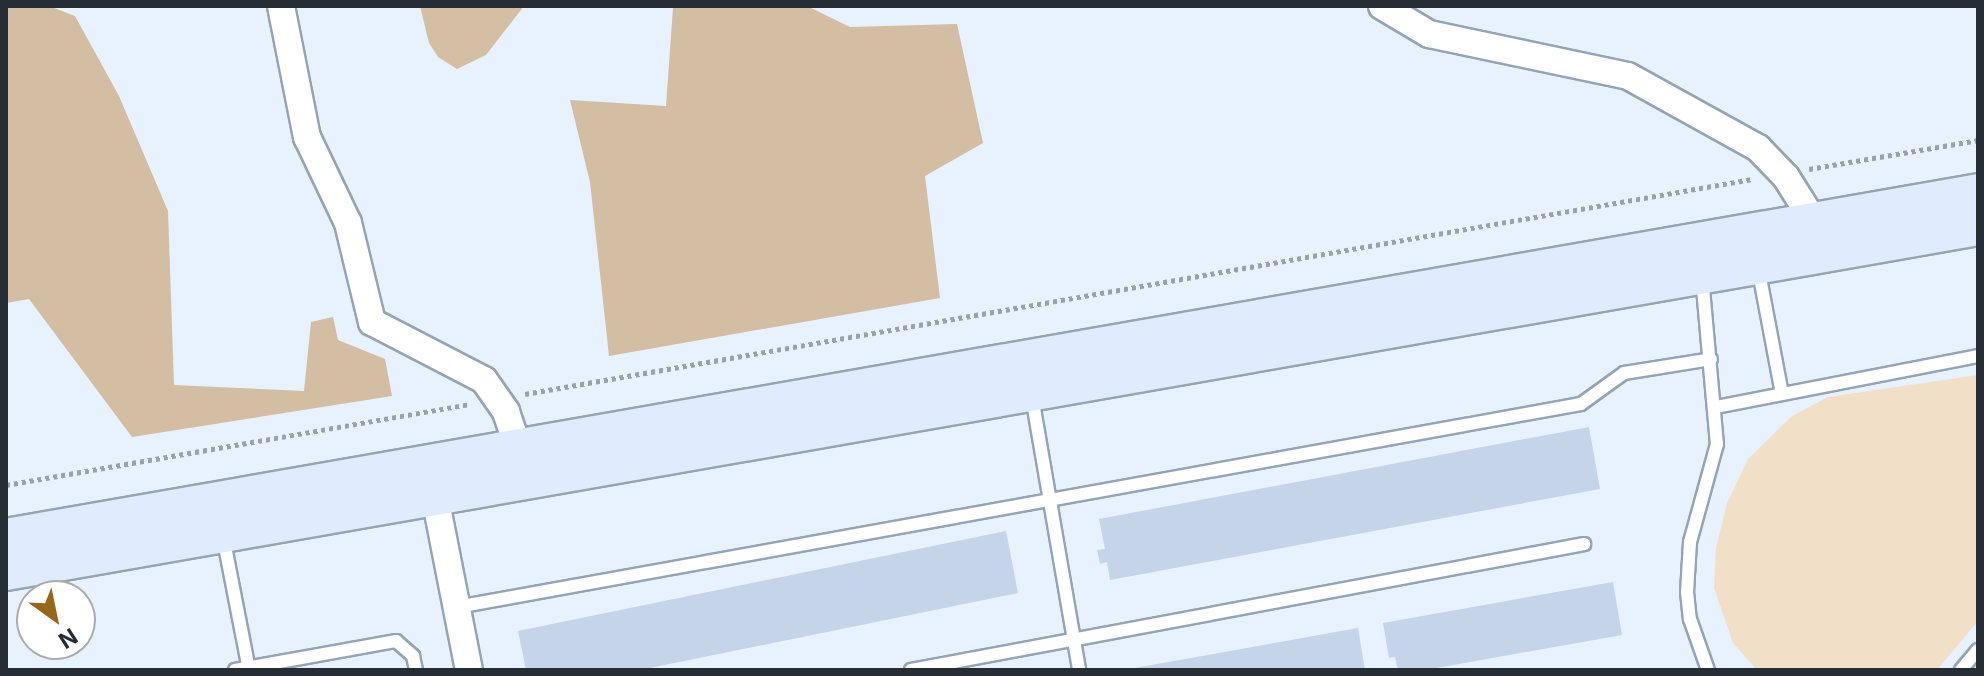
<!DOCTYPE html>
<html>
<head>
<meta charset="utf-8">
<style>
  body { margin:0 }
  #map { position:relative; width:1984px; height:676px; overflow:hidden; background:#e8f1fe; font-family:Inter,sans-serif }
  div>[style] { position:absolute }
  .green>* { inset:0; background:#f2dfc8 }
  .forest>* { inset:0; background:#d3bda3 }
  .water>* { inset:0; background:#d4bea4 }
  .building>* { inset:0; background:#c5d4e8 }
  .path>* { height:5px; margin-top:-2.5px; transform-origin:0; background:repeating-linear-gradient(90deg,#9aa1ac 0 4px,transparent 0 8px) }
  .roads { filter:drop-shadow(2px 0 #95a3b6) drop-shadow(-2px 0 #95a3b6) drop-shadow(0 2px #95a3b6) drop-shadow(0 -2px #95a3b6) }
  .lane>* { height:12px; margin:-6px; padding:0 6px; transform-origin:6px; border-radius:6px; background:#fff }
  .street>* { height:26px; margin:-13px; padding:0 13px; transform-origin:13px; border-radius:13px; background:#fff }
  .secondary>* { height:36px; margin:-18px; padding:0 18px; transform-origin:18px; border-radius:18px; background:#e0ecfd }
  span { translate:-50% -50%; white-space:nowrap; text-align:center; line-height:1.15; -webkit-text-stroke:8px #fff; paint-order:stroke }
  .frame { position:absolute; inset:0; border:8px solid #272d35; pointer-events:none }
  .north { position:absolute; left:16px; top:580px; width:80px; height:80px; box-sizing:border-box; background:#fff; border:2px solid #a9abae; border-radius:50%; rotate:147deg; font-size:22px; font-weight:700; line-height:32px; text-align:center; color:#272d35 }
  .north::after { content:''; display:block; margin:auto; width:28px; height:36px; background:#98661a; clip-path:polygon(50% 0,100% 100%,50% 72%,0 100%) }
</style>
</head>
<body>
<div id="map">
  <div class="green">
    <div style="clip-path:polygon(1978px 375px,1978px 621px,1937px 670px,1757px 670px,1733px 643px,1714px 588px,1716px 548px,1727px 503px,1748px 459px,1792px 416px,1828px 397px)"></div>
  </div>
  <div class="forest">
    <div style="clip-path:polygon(6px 6px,49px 6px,75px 16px,119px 96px,168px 211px,174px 385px,304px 391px,311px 322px,333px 317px,338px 340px,385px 359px,392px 396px,132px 437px,29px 299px,6px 303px)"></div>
    <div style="clip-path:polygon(807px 6px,850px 27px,957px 24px,983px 143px,925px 176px,940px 298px,609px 356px,590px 182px,570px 100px,666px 106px,673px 8px)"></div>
  </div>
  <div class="water">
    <div style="clip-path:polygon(420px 6px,524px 6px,486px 55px,457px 69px,438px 57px,429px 43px)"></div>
  </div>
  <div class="building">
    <div style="clip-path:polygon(1589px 427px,1600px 489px,1110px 580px,1107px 562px,1100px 564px,1097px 550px,1105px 549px,1099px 519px)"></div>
    <div style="clip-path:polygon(1006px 531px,1018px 593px,640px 670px,526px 670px,518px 631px)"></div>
    <div style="clip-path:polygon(1613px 582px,1622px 635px,1425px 670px,1398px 670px,1395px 657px,1389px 658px,1383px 623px)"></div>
    <div style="clip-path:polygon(1358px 628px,1365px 670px,1135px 670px,1135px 668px)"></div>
  </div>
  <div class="path">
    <div style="left:1809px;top:169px;width:171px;rotate:-9.7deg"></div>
    <div style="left:525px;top:394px;width:1246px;rotate:-9.94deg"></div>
    <div style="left:6px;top:485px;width:469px;rotate:-9.9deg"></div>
  </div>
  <div class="roads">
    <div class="lane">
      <div style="left:1758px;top:267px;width:129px;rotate:79.3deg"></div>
      <div style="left:1702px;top:277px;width:168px;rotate:84.9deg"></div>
      <div style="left:1717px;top:444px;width:102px;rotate:105.4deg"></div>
      <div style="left:1690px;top:542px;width:50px;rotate:93.4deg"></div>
      <div style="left:1687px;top:592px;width:27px;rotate:84deg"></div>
      <div style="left:1690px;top:619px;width:54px;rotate:70.6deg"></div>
      <div style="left:1032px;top:397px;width:277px;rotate:80.2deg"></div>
      <div style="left:1716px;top:407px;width:267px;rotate:-11deg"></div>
      <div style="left:223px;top:536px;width:136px;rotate:79deg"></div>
      <div style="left:457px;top:607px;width:1142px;rotate:-10.24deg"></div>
      <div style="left:1581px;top:404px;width:53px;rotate:-35.8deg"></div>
      <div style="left:1624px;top:373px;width:88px;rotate:-9.1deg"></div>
      <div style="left:235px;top:670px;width:164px;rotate:-10.2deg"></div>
      <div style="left:396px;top:641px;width:23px;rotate:41deg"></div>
      <div style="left:413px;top:656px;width:14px;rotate:78deg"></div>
      <div style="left:911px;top:670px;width:685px;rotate:-10.6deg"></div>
      <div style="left:1961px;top:670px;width:26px;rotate:-50deg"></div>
    </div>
    <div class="street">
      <div style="left:281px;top:6px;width:134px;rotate:78.8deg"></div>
      <div style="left:307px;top:137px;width:95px;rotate:64.5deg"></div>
      <div style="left:348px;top:223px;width:102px;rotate:76.4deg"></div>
      <div style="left:372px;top:322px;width:126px;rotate:27.4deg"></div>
      <div style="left:484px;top:380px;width:39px;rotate:55deg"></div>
      <div style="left:506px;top:412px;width:37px;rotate:71deg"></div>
      <div style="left:1382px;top:6px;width:55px;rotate:30.8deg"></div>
      <div style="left:1429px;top:34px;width:203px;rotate:11.9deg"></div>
      <div style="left:1628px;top:76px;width:149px;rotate:29deg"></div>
      <div style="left:1758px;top:148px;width:40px;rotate:46deg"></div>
      <div style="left:1786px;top:177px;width:51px;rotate:57.9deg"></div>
      <div style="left:435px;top:497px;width:176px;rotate:78.9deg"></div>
    </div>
    <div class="secondary">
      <div style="left:6px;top:537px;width:2002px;rotate:-9.92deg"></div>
      <div style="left:6px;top:572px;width:2002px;rotate:-9.92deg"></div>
    </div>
  </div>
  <div class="frame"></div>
  <div class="north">N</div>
</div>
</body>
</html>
